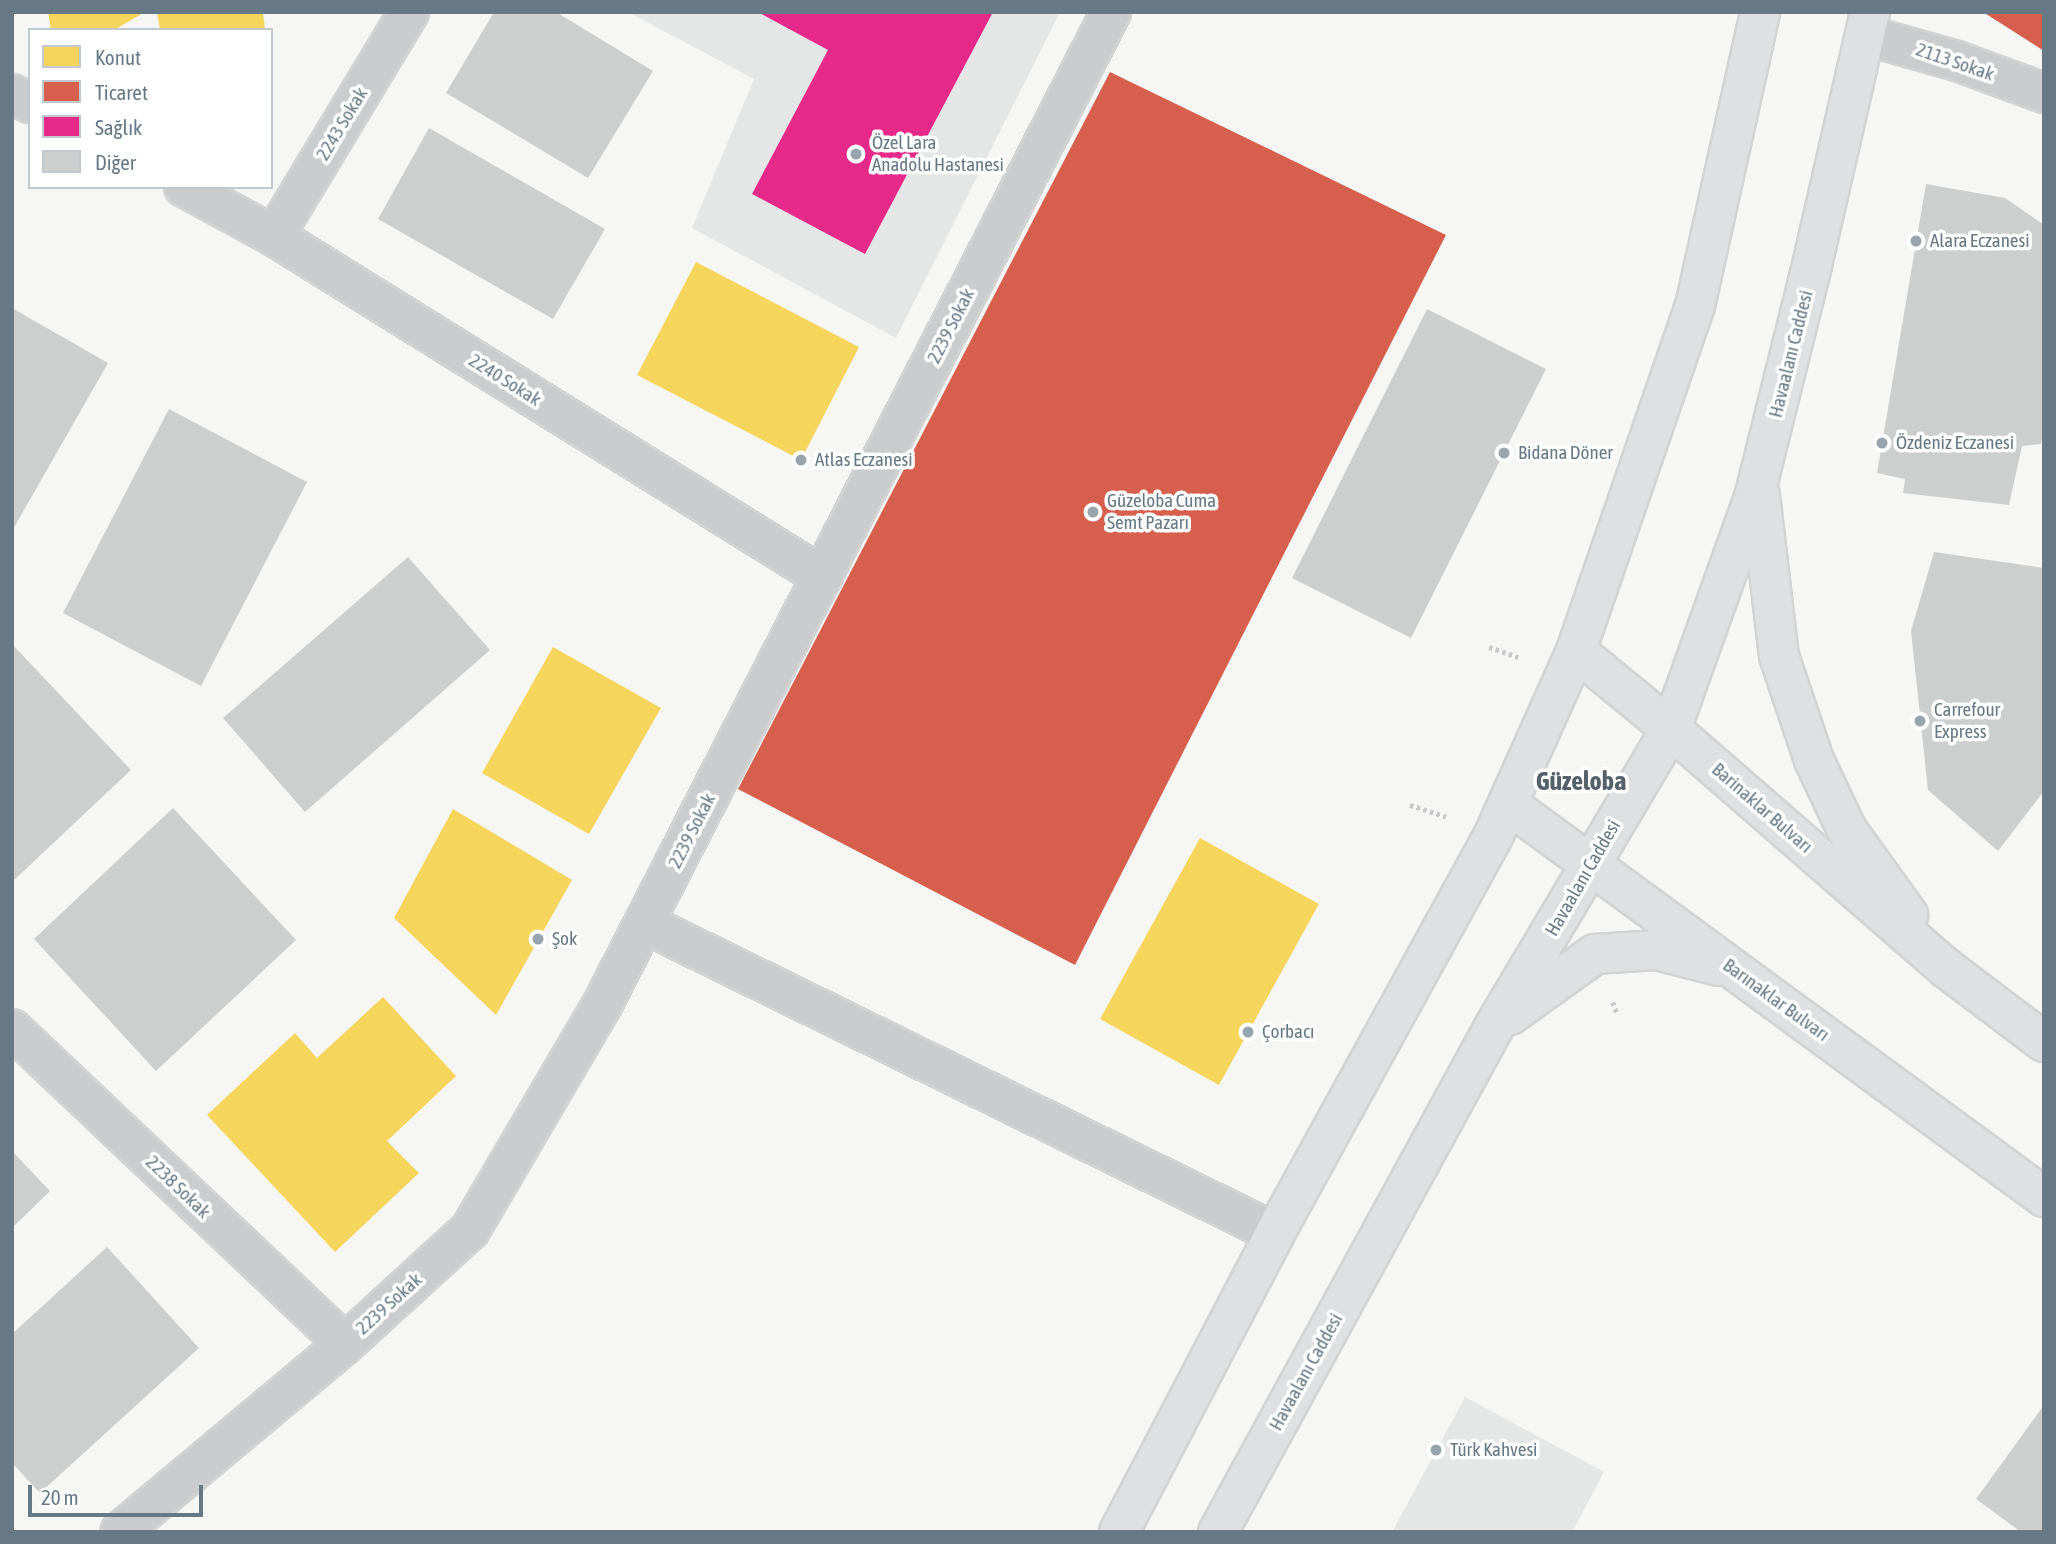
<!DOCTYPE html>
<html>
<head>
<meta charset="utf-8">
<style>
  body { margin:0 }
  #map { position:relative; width:2056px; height:1544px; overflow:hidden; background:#f6f6f5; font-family:"Asap Condensed",sans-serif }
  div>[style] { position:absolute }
  .built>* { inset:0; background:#e5e6e6 }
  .homes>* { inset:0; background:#f6d55c }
  .shops>* { inset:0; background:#d6604d }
  .health>* { inset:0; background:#e7298a }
  .building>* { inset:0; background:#cdcfcf }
  .path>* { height:4.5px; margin-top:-2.25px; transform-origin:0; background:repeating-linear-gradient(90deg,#c8c9ca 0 3.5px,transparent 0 7px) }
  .roads { filter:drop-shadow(2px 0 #d2d3d3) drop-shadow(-2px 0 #d2d3d3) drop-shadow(0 2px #d2d3d3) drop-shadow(0 -2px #d2d3d3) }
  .minor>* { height:38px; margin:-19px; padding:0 19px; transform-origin:19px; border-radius:19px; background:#cbcccd }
  .primary>* { height:38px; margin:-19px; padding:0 19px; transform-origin:19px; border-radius:19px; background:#dfe0e1 }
  .dots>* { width:19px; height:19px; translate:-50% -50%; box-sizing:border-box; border:4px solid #fff; border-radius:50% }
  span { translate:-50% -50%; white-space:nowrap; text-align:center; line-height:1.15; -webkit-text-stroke:7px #fff; paint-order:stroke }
  .street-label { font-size:19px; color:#677984 }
  .poi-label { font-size:19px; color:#677984 }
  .left { translate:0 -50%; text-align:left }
  .district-label { font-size:26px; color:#556169; font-weight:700 }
  .frame { position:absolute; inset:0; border:14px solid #677984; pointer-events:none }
  .legend { position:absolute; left:28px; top:28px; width:245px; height:161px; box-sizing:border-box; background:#fff; border:2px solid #c2c9ce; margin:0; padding:9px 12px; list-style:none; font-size:21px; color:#677984 }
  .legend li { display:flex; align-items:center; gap:14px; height:35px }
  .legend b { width:35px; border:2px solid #c2c9ce }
  .scale { position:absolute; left:28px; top:1485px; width:175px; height:32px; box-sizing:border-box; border:4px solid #677984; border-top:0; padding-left:9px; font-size:21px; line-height:24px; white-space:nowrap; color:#677984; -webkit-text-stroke:5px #fff; paint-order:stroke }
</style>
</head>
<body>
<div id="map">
  <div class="built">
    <div style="clip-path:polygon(628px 12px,1060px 12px,896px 338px,692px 228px,754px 79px)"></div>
    <div style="clip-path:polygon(1465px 1397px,1604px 1472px,1572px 1532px,1392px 1532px)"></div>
  </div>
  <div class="homes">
    <div style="clip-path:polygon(48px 12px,145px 12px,114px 30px,51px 30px)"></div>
    <div style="clip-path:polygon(157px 12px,263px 12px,265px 30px,160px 30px)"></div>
    <div style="clip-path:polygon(696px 262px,859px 347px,801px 460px,637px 375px)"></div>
    <div style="clip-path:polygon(553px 647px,661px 708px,589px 834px,482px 773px)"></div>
    <div style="clip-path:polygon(453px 809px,572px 880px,496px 1015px,394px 918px)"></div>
    <div style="clip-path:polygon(1200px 838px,1319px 904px,1219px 1085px,1100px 1019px)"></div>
    <div style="clip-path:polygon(383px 997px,456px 1076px,387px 1141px,419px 1173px,335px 1252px,207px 1115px,295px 1033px,317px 1058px)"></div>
  </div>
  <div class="shops">
    <div style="clip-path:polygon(1983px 12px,2044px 12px,2044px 51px)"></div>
    <div style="clip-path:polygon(1110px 72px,1446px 235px,1075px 965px,738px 789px)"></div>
  </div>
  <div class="health">
    <div style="clip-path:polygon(758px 12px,993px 12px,865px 254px,752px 194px,828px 50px)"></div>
  </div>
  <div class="building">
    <div style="clip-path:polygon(494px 12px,556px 12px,653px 71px,588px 178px,446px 93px)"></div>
    <div style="clip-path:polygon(429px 128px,605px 229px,553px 319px,378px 219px)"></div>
    <div style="clip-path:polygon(1926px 184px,2005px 198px,2044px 225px,2044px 427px,2041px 444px,2022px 446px,2009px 505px,1903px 493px,1905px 479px,1877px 473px)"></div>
    <div style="clip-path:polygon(12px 308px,108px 363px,12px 531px)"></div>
    <div style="clip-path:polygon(1427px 309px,1546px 369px,1411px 638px,1292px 578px)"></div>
    <div style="clip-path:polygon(169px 409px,307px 482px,201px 686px,63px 613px)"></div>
    <div style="clip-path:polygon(1934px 552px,2044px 568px,2044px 791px,1998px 851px,1928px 790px,1911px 631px)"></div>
    <div style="clip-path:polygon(408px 557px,490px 650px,305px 812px,223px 718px)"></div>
    <div style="clip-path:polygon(12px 644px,131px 770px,12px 882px)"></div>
    <div style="clip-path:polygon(173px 808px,296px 940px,156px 1071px,34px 939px)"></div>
    <div style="clip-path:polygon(12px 1151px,50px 1191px,12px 1228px)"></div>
    <div style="clip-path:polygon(107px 1247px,199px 1348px,40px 1493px,12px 1463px,12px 1334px)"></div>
    <div style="clip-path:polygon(2044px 1405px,2044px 1532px,2021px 1532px,1976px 1499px)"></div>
  </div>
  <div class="path">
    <div style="left:1489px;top:647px;width:31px;rotate:19deg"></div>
    <div style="left:1410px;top:805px;width:38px;rotate:18deg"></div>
    <div style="left:1613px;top:1002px;width:12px;rotate:70deg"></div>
  </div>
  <div class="roads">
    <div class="minor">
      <div style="left:1865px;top:35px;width:96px;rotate:15.8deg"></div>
      <div style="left:1957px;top:61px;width:93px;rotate:20.2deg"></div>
      <div style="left:12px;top:94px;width:20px;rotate:27deg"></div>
      <div style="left:184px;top:187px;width:102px;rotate:28.6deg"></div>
      <div style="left:274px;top:236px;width:646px;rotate:31.85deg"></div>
      <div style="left:274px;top:236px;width:262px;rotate:-58.9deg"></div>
      <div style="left:644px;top:923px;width:703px;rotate:26.16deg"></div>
      <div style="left:12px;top:1029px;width:458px;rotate:43.4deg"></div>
      <div style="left:120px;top:1532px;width:293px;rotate:-39.9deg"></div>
      <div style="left:345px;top:1344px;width:169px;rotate:-42.4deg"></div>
      <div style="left:470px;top:1230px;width:259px;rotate:-59.6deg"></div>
      <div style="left:601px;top:1007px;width:1118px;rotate:-62.86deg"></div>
    </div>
    <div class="primary">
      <div style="left:1760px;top:495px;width:162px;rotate:83.3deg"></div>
      <div style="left:1779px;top:656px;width:110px;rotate:71.4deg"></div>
      <div style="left:1814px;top:760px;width:77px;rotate:64.8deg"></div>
      <div style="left:1847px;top:830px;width:105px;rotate:54.3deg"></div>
      <div style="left:1576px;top:651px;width:123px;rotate:39.4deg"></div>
      <div style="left:1671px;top:729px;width:364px;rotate:41deg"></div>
      <div style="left:1946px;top:968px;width:123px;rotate:37.1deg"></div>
      <div style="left:1508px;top:804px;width:665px;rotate:36.25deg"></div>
      <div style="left:1510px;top:1015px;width:105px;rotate:-35.7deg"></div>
      <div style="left:1595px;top:954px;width:62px;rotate:-3.7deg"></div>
      <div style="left:1657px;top:950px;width:63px;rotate:14.7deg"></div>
      <div style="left:1119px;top:1532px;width:337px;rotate:-62.4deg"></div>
      <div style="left:1275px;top:1233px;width:457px;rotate:-61.2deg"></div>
      <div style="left:1495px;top:832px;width:198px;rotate:-65.9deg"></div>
      <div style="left:1576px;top:651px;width:365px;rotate:-71deg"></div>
      <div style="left:1695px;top:306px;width:301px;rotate:-77.5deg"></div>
      <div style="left:1218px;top:1532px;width:576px;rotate:-61.34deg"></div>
      <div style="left:1494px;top:1027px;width:347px;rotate:-59.3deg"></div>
      <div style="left:1671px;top:729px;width:250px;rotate:-70.3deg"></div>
      <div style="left:1755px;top:494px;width:227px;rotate:-76deg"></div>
      <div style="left:1810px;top:274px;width:269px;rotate:-77.1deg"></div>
    </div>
  </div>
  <div class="dots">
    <div style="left:856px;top:154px;background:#99a5ac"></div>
    <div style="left:1916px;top:241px;background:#99a5ac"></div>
    <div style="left:1882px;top:443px;background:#99a5ac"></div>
    <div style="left:1504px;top:453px;background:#99a5ac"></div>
    <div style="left:801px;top:460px;background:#99a5ac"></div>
    <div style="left:1093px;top:512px;background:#99a5ac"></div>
    <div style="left:1920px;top:721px;background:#99a5ac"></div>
    <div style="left:538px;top:939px;background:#99a5ac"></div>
    <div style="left:1248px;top:1032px;background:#99a5ac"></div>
    <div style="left:1436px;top:1450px;background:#99a5ac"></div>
  </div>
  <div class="street-label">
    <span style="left:1955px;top:62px;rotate:19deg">2113 Sokak</span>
    <span style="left:342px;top:124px;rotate:-59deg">2243 Sokak</span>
    <span style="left:951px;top:326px;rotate:-63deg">2239 Sokak</span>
    <span style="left:1791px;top:354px;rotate:-76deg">Havaalanı Caddesi</span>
    <span style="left:505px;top:380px;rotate:32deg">2240 Sokak</span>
    <span style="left:1762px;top:808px;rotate:41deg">Barinaklar Bulvarı</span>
    <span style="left:692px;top:831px;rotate:-63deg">2239 Sokak</span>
    <span style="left:1583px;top:878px;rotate:-60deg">Havaalanı Caddesi</span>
    <span style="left:1776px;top:1000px;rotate:36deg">Barınaklar Bulvarı</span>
    <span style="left:178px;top:1187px;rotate:44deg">2238 Sokak</span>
    <span style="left:389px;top:1304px;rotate:-42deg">2239 Sokak</span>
    <span style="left:1306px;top:1372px;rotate:-61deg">Havaalanı Caddesi</span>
  </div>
  <div class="poi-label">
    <span class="left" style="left:872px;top:154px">Özel Lara<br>Anadolu Hastanesi</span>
    <span class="left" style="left:1930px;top:241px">Alara Eczanesi</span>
    <span class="left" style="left:1896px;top:443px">Özdeniz Eczanesi</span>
    <span class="left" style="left:1518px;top:453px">Bidana Döner</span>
    <span class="left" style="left:815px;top:460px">Atlas Eczanesi</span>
    <span class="left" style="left:1107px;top:512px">Güzeloba Cuma<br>Semt Pazarı</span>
    <span class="left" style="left:1934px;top:721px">Carrefour<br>Express</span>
    <span class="left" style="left:552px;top:939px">Şok</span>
    <span class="left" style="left:1262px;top:1032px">Çorbacı</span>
    <span class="left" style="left:1450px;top:1450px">Türk Kahvesi</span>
  </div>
  <div class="district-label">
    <span style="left:1581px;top:782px">Güzeloba</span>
  </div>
  <div class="frame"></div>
  <ul class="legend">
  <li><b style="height:19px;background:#f6d55c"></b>Konut</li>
  <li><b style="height:19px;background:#d6604d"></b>Ticaret</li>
  <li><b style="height:19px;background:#e7298a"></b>Sağlık</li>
  <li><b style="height:19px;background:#cdcfcf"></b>Diğer</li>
  </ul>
  <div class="scale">20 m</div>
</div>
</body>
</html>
